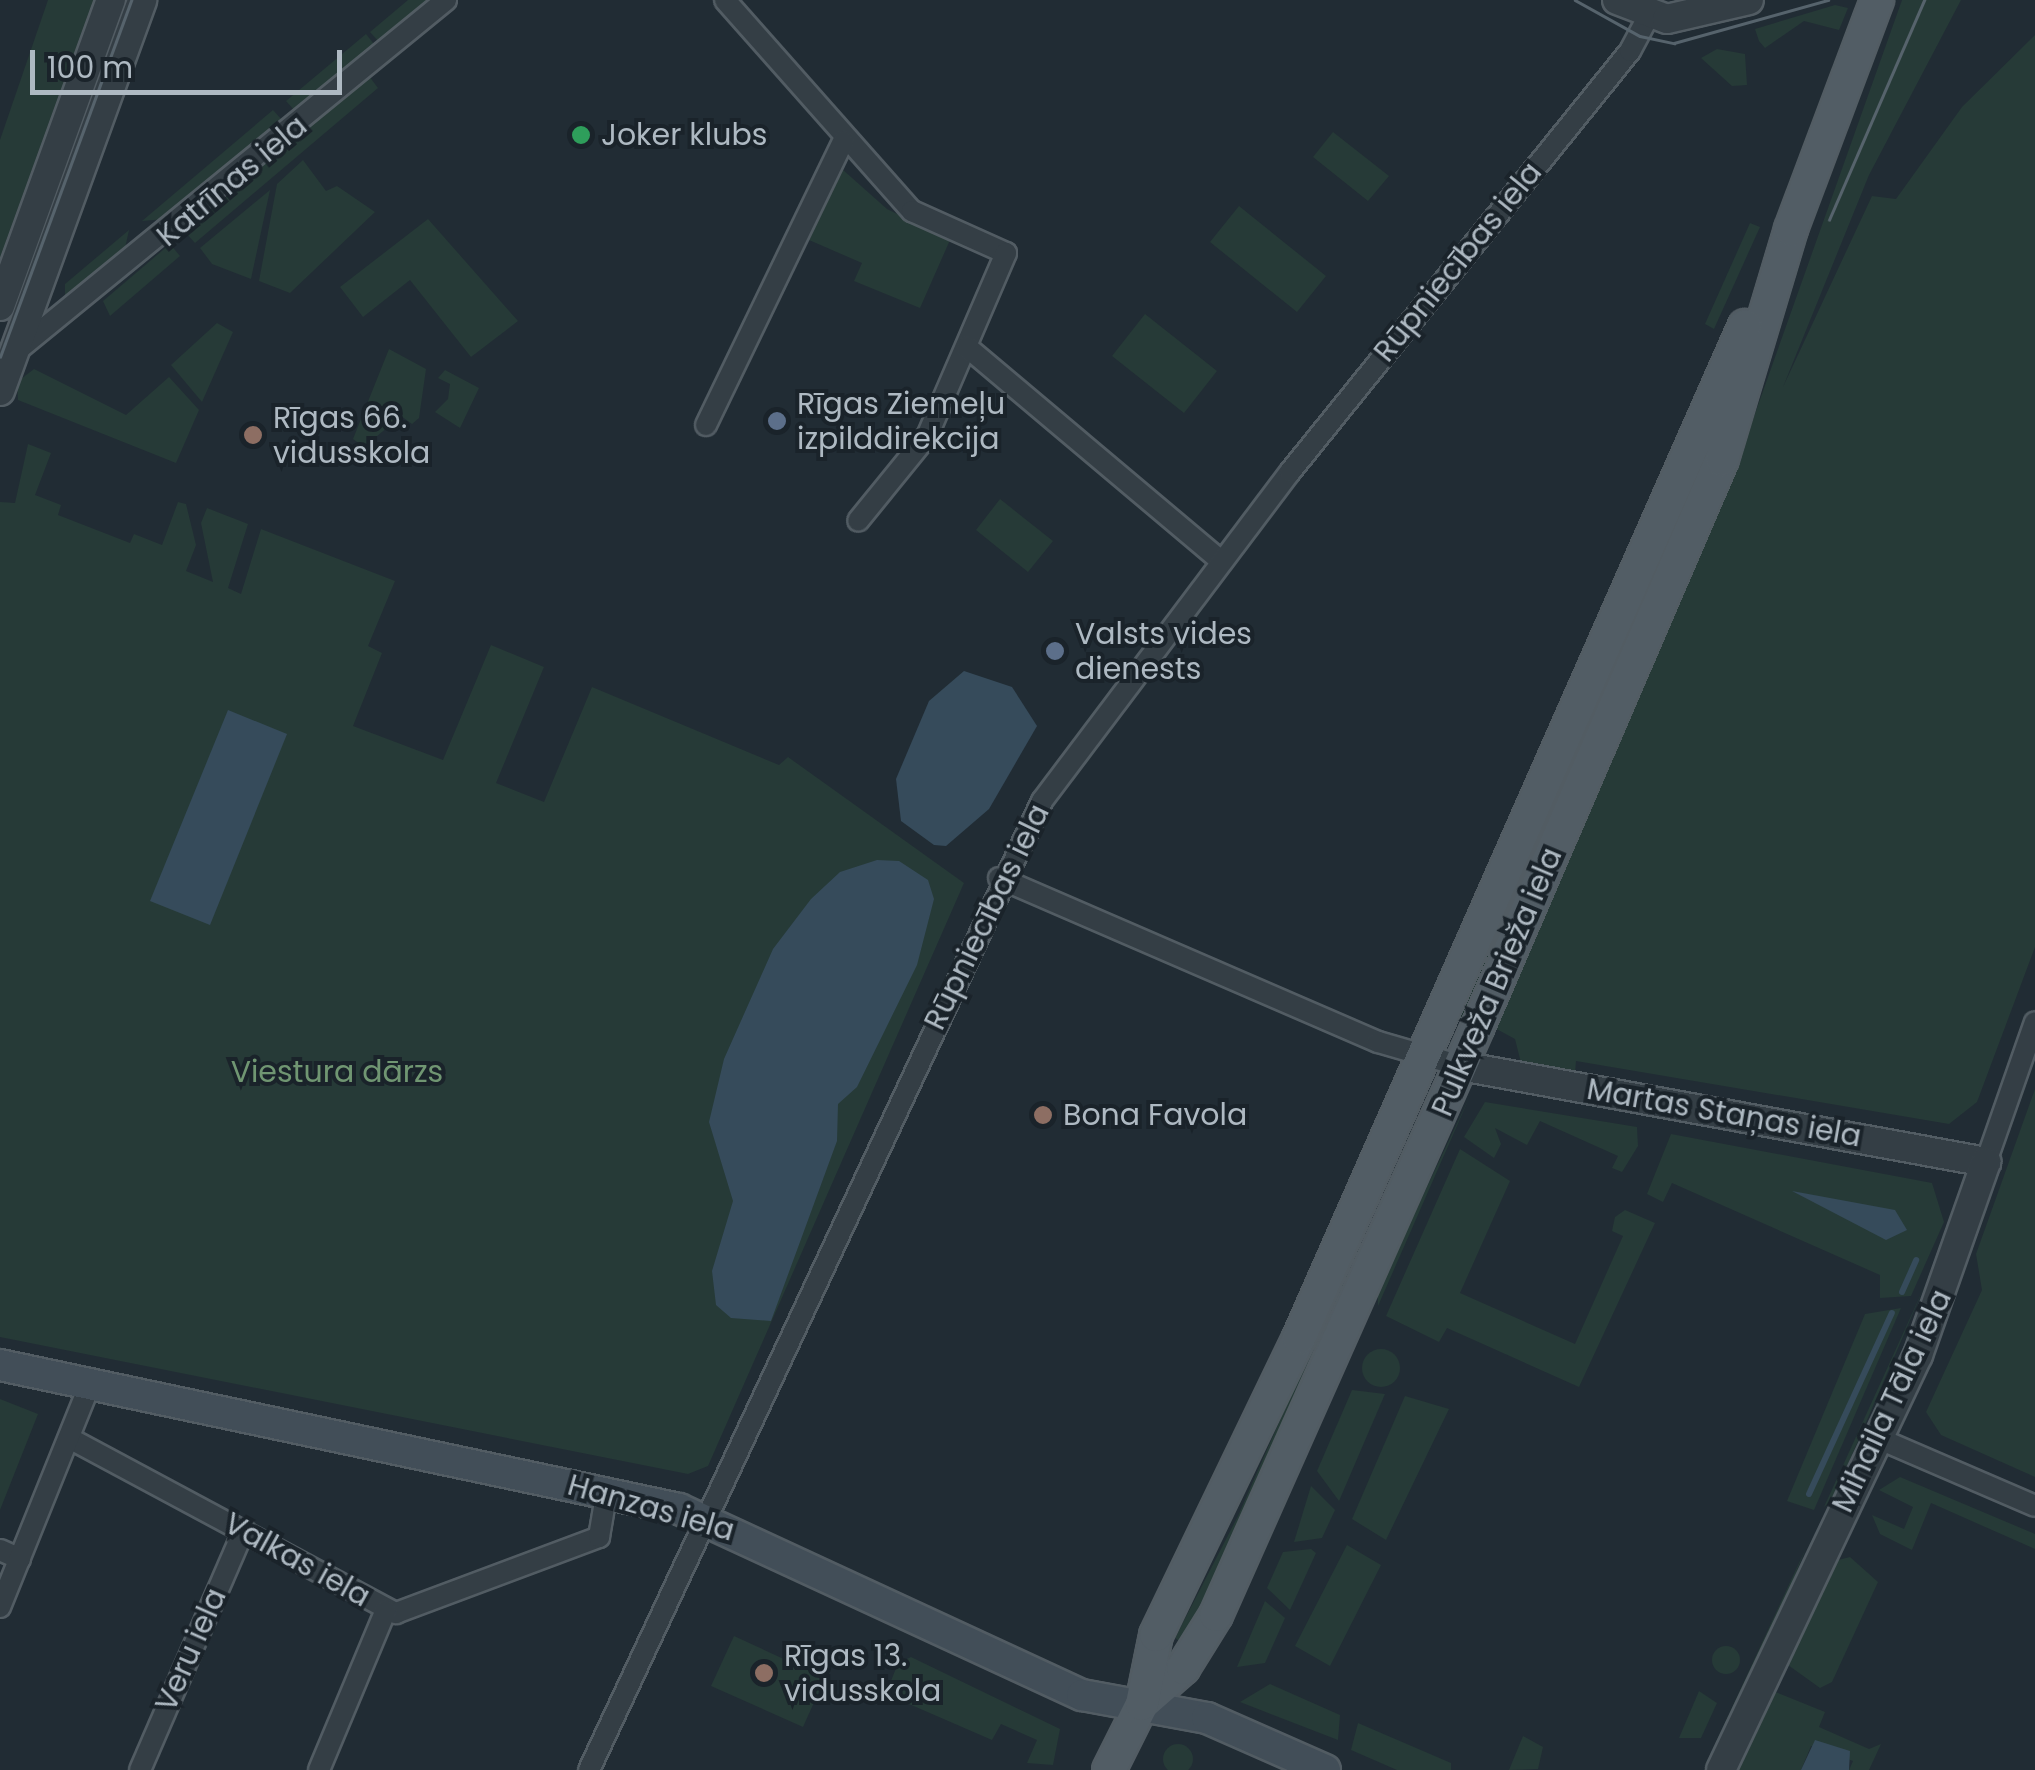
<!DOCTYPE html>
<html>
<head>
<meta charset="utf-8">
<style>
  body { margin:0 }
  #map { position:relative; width:2035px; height:1770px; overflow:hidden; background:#212c34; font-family:Poppins,sans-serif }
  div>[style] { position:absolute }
  .green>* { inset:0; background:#263a37 }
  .round { border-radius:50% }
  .water>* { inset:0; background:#364b5b }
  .stream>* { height:6px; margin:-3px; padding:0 3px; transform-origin:3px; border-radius:3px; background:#364b5b }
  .roads { filter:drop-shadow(2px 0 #525c63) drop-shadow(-2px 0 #525c63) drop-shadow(0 2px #525c63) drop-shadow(0 -2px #525c63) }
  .minor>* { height:20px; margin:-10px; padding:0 10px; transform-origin:10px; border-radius:10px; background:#343e45 }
  .tertiary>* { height:28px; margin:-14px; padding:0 14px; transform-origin:14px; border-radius:14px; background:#343e45 }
  .secondary>* { height:30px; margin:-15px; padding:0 15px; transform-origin:15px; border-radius:15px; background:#424e58 }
  .primary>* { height:32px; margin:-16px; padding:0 16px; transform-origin:16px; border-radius:16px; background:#525d65 }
  .tram>* { height:2.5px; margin:-1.25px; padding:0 1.25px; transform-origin:1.25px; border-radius:1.25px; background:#56636c }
  .dots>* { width:28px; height:28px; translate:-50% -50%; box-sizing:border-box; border:5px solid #1a232a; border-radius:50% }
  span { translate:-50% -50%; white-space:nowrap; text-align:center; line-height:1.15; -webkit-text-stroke:8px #1a232a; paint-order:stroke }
  .poi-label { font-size:30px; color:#aeb9c2 }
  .left { translate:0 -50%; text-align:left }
  .street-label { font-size:30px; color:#aeb9c2 }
  .park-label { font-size:30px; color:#709672 }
  .scale { position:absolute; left:30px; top:50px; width:312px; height:45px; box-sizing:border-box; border:5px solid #aeb9c2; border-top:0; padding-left:12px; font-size:30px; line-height:35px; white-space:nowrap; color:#aeb9c2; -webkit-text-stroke:8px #1a232a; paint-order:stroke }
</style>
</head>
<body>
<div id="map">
  <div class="green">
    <div style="clip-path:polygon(48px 0,97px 0,0 267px,0 140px)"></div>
    <div style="clip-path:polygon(408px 0,427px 0,378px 41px,370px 32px)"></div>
    <div style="clip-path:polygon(1902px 0,1961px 0,1869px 175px,1783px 387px,1872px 196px,1896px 199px,1962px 107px,2035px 35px,2035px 947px,1977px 1102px,1949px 1124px,1576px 1061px,1575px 1073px,1521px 1063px,1515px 1039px,1493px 1027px,1736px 467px)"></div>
    <div style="clip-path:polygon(1835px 5px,1848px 8px,1839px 30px,1804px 21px,1765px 48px,1759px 41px,1755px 29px)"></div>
    <div style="clip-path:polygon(366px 34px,374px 44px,295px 111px,286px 101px)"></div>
    <div style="clip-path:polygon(1717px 49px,1745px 54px,1747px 85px,1732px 86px,1701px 58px)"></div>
    <div style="clip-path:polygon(369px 76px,378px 88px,195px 243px,185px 232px)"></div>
    <div style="clip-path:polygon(273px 110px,282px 120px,166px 219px,142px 221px)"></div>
    <div style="clip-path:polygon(1333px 132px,1389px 176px,1368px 201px,1313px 157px)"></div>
    <div style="clip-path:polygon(303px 160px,326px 191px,337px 186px,375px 212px,290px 293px,259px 281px,277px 184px)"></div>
    <div style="clip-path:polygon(842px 169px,887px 209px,950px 240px,920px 308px,854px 281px,862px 263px,809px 240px)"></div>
    <div style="clip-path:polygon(270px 190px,251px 279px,212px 264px,200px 248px)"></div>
    <div style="clip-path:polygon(1239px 206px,1326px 276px,1297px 312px,1210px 242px)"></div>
    <div style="clip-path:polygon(428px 219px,518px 321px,471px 357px,410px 280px,363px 317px,340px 287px)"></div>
    <div style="clip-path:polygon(1750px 223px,1760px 227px,1714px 329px,1705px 324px)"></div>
    <div style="clip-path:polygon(129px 230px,124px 253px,65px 299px,65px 284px)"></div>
    <div style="clip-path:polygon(170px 244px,180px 256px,110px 316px,103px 301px)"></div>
    <div style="clip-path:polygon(1145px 314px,1217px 371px,1184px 413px,1112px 356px)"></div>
    <div style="clip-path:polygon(217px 323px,233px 332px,202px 402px,171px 365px)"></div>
    <div style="clip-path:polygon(389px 349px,426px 369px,419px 418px,412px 424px,401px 416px,364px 447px,353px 439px)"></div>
    <div style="clip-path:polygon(34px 369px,126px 415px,169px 377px,199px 410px,176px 463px,18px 400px,17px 382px)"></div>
    <div style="clip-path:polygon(445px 370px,479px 388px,460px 428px,435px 412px,448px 399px,450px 384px,438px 378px)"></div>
    <div style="clip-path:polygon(28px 444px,51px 453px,35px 495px,61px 505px,58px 515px,130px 543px,134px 534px,162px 545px,178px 502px,186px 504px,196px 545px,186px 571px,213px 582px,201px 523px,207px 508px,248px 524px,228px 588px,241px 594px,261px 529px,395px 581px,368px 646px,382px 653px,353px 726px,443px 760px,491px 645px,544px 667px,496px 783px,544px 802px,592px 687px,779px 765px,788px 757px,964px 883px,708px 1466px,688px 1474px,0 1337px,0 502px,15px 503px)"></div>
    <div style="clip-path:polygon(1701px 465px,1466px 1021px,1460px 1019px,1500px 917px)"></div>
    <div style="clip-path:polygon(1000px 499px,1053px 541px,1028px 572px,976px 530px)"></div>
    <div style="clip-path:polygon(2035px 1089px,2035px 1477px,1941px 1435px,1926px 1412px,1982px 1290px,1976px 1254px)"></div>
    <div style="clip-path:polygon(1470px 1096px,1378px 1306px,1378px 1290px)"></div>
    <div style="clip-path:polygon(1485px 1102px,1637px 1127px,1638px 1146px,1622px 1172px,1612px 1168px,1618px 1156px,1540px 1121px,1527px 1145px,1495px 1128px,1501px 1144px,1494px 1158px,1464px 1137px)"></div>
    <div style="clip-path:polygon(1411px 1121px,1226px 1573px,1183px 1644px,1175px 1638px,1238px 1516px)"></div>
    <div style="clip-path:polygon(1671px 1134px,1932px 1183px,1944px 1222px,1911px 1296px,1880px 1298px,1880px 1275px,1672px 1183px,1663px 1202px,1647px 1194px)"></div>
    <div style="clip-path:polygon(1460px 1149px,1510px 1181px,1460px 1293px,1575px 1344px,1623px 1236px,1612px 1231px,1615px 1217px,1625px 1210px,1655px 1223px,1579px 1387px,1447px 1328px,1439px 1342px,1386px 1316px)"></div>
    <div style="clip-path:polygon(1926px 1283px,1833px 1499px,1824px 1507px)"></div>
    <div style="clip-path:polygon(1901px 1308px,1814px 1510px,1787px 1501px,1865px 1314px)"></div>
    <div class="round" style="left:1362px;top:1349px;width:38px;height:38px"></div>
    <div style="clip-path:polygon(1352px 1390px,1385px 1394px,1339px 1501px,1317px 1471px)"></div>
    <div style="clip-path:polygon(1405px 1396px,1449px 1409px,1386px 1540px,1352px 1519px)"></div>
    <div style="clip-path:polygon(0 1399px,38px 1414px,0 1510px)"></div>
    <div style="clip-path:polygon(1900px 1477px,2035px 1534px,2035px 1549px,1931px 1503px,1912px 1550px,1880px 1534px,1872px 1515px,1904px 1529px,1913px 1507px,1879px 1490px)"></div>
    <div style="clip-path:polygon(1311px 1486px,1335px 1510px,1322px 1538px,1294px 1542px)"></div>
    <div style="clip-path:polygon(1347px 1545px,1381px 1565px,1330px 1666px,1295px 1646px)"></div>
    <div style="clip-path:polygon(1806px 1548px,1766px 1647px,1703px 1770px)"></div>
    <div style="clip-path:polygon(1311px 1549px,1316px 1553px,1290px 1610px,1267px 1588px,1283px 1552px)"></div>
    <div style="clip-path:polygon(1850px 1557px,1878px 1582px,1832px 1682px,1820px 1688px,1781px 1660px,1830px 1562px)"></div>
    <div style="clip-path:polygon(1265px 1601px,1285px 1618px,1265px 1663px,1237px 1667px)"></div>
    <div style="clip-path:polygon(734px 1636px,825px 1678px,803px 1727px,711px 1686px)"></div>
    <div class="round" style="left:1712px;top:1646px;width:28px;height:28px"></div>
    <div style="clip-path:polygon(911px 1657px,1060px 1729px,1053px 1765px,1027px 1763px,1037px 1740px,1001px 1724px,992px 1740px,886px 1694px,898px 1663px)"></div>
    <div style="clip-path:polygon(1270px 1684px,1340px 1715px,1338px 1740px,1240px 1702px)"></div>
    <div style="clip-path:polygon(1699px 1691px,1717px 1703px,1701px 1738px,1679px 1738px)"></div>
    <div style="clip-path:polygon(1773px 1691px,1825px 1712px,1819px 1727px,1869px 1749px,1881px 1744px,1869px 1770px,1849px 1770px,1853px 1761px,1811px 1746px,1801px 1770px,1730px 1770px)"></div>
    <div style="clip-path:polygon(1358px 1723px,1451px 1763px,1451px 1770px,1397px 1770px,1351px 1750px)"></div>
    <div style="clip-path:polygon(1523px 1736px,1543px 1747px,1538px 1769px,1509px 1770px)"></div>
    <div class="round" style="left:1163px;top:1744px;width:30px;height:30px"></div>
  </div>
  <div class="water">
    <div style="clip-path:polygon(964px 671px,1012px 687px,1037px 726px,989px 809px,946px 846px,934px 845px,901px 821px,896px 779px,929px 701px)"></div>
    <div style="clip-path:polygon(228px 710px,287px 734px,210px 925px,150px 901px)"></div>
    <div style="clip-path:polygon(877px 860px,899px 861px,928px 880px,934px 899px,917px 965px,857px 1087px,838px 1104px,837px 1141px,771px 1321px,731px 1318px,716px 1305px,712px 1271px,733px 1201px,709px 1122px,724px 1059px,773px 949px,811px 899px,840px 872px)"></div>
    <div style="clip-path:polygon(1792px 1191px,1895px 1210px,1907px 1230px,1886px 1240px)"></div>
    <div style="clip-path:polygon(1815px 1740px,1850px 1751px,1849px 1770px,1801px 1770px)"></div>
  </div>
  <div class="stream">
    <div style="left:1902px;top:1292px;width:35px;rotate:-66deg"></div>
    <div style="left:1809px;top:1494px;width:199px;rotate:-65.4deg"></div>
  </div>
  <div class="roads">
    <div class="minor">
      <div style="left:725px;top:0;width:282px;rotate:48.5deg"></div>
      <div style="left:912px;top:211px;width:103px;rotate:24.1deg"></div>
      <div style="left:1006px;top:253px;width:199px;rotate:113.3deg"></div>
      <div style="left:927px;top:436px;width:109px;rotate:129.1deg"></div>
      <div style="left:967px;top:347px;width:332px;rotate:40.1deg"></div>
      <div style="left:14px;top:353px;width:558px;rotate:-39.25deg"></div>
      <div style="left:706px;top:425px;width:315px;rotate:-64.2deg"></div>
      <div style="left:999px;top:878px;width:413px;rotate:23.4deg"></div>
      <div style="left:1378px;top:1042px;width:86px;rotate:16.1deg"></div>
      <div style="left:1986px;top:1162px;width:148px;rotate:-70.7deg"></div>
      <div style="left:1875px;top:1437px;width:174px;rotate:23.3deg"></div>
      <div style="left:69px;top:1438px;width:371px;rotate:28.2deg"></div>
      <div style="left:396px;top:1613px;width:217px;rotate:-20.5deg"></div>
      <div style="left:599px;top:1537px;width:48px;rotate:-80.3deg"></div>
      <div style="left:0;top:1550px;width:22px;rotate:24deg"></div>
      <div style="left:0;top:1607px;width:237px;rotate:-68deg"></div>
      <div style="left:140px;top:1770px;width:262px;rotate:-66.6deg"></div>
      <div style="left:319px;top:1770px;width:173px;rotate:-67.3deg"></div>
      <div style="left:589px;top:1770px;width:1070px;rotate:-64.94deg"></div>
      <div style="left:1042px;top:801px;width:412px;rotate:-53deg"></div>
      <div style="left:1290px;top:472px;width:541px;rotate:-51.08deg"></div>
      <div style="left:1630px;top:51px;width:38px;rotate:-62deg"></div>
    </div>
    <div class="tertiary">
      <div style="left:1617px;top:0;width:53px;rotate:20.8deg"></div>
      <div style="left:1667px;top:19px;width:84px;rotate:-13deg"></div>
      <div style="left:0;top:306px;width:326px;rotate:-70.1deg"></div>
      <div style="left:0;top:391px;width:416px;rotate:-70deg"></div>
      <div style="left:1461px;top:1066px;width:534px;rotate:10.36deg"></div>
      <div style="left:1986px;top:1162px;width:205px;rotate:109.4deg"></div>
      <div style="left:1918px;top:1355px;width:459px;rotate:115.4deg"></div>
    </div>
    <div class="secondary">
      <div style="left:0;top:1365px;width:694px;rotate:11.97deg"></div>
      <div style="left:679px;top:1509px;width:444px;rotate:24.8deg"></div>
      <div style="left:1082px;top:1695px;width:127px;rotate:10.4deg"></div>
      <div style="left:1207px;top:1718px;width:129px;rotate:23.8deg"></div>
    </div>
    <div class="primary">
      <div style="left:1142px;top:1704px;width:55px;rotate:-41.3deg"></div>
      <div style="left:1183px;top:1668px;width:62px;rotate:-58.1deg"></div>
      <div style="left:1216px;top:1615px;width:645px;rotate:-66.02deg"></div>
      <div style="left:1478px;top:1026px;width:617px;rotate:-66.72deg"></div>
      <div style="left:1722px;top:459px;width:240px;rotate:-73.3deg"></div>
      <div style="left:1791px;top:229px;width:245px;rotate:-69.4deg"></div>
      <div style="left:1109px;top:1770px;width:74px;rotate:-63.4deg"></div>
      <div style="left:1142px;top:1704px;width:70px;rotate:-78.5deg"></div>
      <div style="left:1156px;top:1635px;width:330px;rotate:-64.3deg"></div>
      <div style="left:1299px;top:1338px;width:1106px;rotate:-66.22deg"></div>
    </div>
  </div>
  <div class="tram">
    <div style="left:1575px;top:0;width:74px;rotate:29deg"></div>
    <div style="left:1640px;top:36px;width:35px;rotate:12deg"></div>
    <div style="left:1674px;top:43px;width:160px;rotate:-15.6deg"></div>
    <div style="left:1829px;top:220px;width:240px;rotate:-66.6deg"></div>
    <div style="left:0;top:357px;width:380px;rotate:-69.8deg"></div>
  </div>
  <div class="dots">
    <div style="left:581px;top:135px;background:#2e9e5b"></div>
    <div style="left:777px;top:421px;background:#5c6f8a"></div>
    <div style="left:253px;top:435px;background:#8d6e63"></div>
    <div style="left:1055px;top:651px;background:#5c6f8a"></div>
    <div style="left:1043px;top:1115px;background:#8d6e63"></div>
    <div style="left:764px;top:1673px;background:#8d6e63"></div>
  </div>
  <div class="poi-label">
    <span class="left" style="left:601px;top:135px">Joker klubs</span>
    <span class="left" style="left:797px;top:421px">Rīgas Ziemeļu<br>izpilddirekcija</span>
    <span class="left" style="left:273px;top:435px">Rīgas 66.<br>vidusskola</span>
    <span class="left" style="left:1075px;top:651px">Valsts vides<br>dienests</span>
    <span class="left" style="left:1063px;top:1115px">Bona Favola</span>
    <span class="left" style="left:784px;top:1673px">Rīgas 13.<br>vidusskola</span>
  </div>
  <div class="street-label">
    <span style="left:232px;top:181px;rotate:-40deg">Katrīnas iela</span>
    <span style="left:1458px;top:262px;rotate:-51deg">Rūpniecības iela</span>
    <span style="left:987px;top:917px;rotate:-64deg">Rūpniecības iela</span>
    <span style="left:1497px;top:982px;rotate:-67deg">Pulkveža Brieža iela</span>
    <span style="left:1724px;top:1113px;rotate:10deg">Martas Staņas iela</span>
    <span style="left:1892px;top:1401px;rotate:-65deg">Mihaila Tāla iela</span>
    <span style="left:651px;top:1508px;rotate:16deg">Hanzas iela</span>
    <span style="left:297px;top:1560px;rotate:29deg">Valkas iela</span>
    <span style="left:191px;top:1650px;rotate:-66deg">Veru iela</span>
  </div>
  <div class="park-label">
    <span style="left:337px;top:1072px">Viestura dārzs</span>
  </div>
  <div class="scale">100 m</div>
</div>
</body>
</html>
